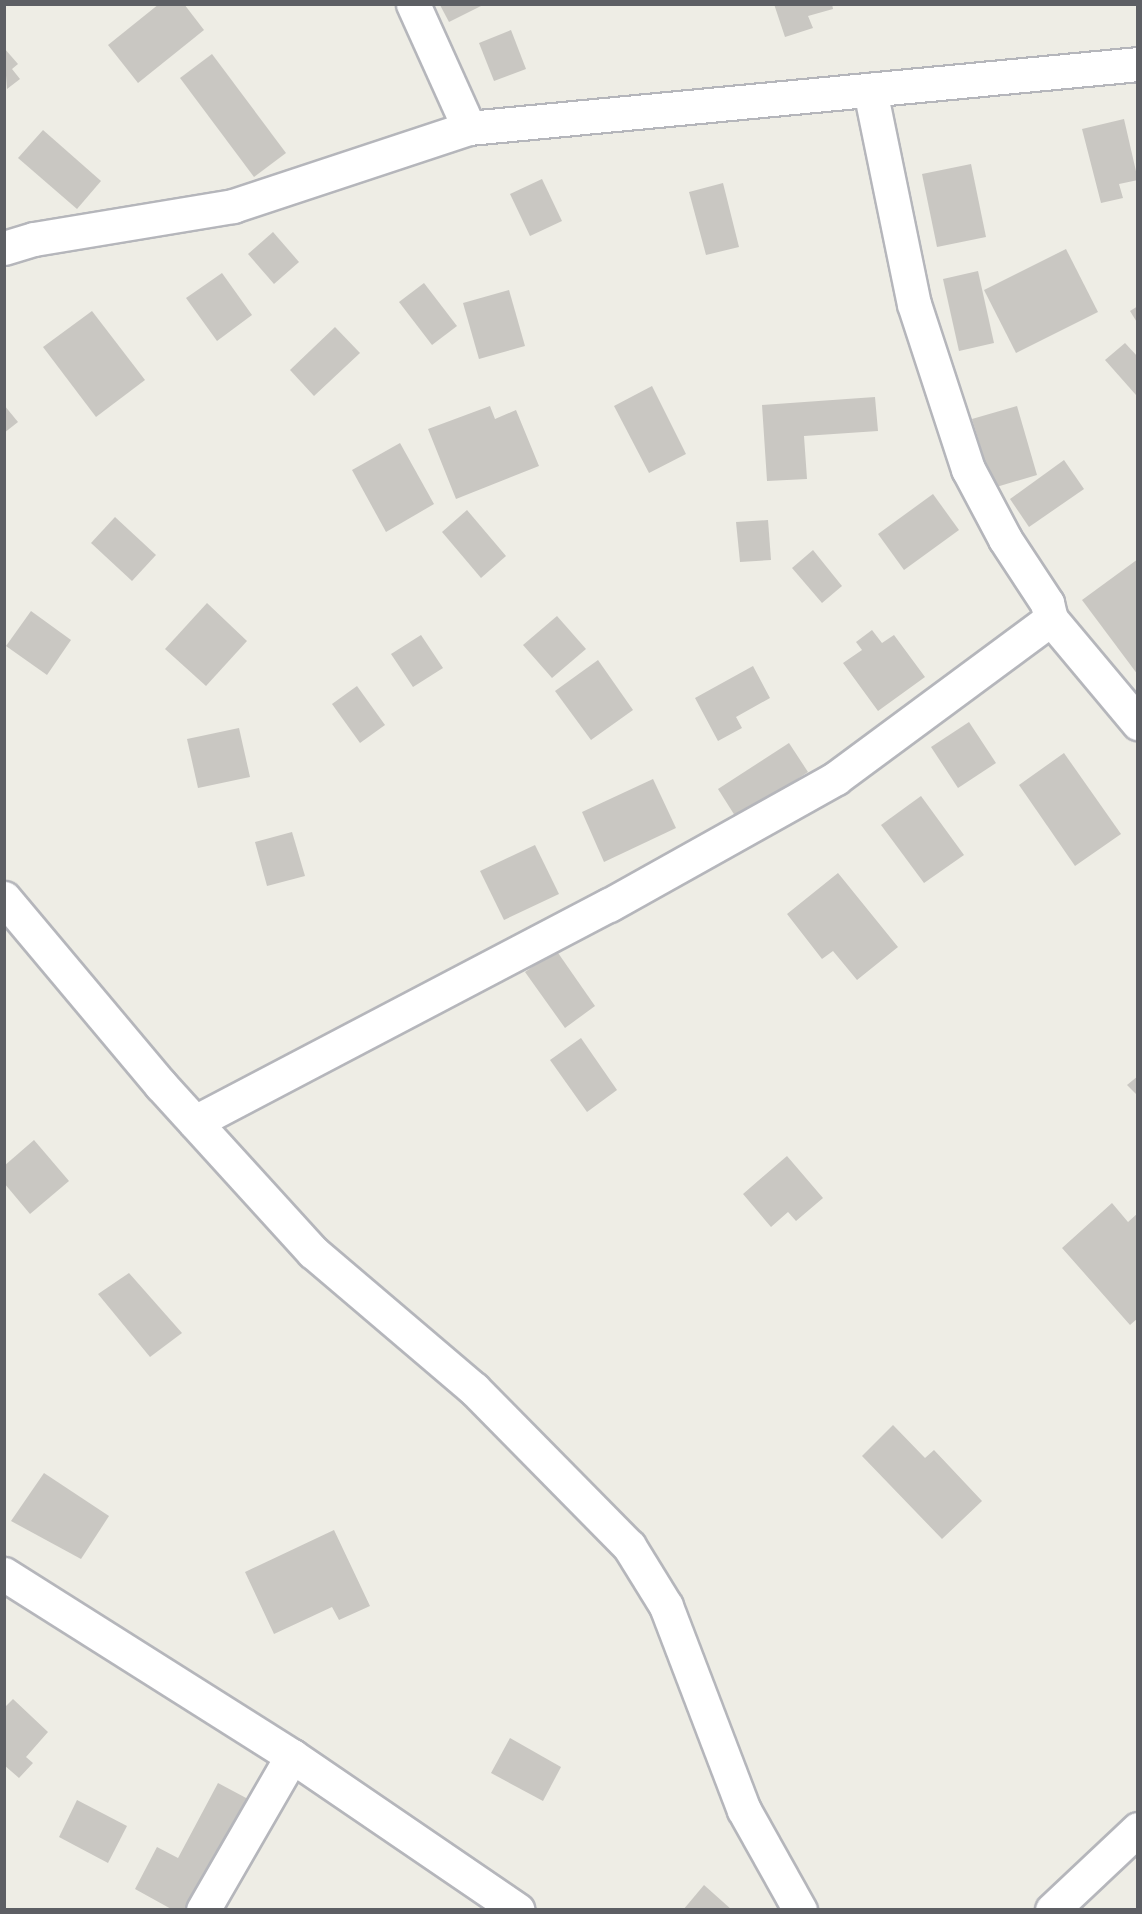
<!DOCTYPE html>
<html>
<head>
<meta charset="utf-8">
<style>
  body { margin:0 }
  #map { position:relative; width:1142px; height:1914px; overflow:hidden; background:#eeede5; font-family:Helvetica,sans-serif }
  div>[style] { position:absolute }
  .building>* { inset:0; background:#c9c7c2 }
  .roads { filter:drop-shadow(2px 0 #b5b6bb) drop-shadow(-2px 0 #b5b6bb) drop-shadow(0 2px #b5b6bb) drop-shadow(0 -2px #b5b6bb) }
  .minor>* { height:33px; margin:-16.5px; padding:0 16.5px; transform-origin:16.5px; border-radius:16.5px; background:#fff }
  span { translate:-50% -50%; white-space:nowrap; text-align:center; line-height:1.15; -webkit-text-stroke:6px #fff; paint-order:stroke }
  .frame { position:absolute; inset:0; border:6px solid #5d5f64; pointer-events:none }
</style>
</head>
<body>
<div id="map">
  <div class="building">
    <div style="clip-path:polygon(159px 4px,184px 4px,204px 30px,138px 83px,108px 45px)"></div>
    <div style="clip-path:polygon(774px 4px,832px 4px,833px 9px,808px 16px,813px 28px,785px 37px)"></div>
    <div style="clip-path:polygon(440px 5px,483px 5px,449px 22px)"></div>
    <div style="clip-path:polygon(511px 30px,526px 69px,494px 81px,479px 43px)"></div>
    <div style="clip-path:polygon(4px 48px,18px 64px,12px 69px,20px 79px,7px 89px)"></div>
    <div style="clip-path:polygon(212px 54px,286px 153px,254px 177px,180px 78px)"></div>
    <div style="clip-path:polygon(1124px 119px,1138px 180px,1119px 184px,1123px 198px,1101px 203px,1082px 129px)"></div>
    <div style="clip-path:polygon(43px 130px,101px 181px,77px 209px,18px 158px)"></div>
    <div style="clip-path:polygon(971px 164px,986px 237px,937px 247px,922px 174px)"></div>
    <div style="clip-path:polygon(542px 179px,562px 221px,530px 236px,510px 194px)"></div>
    <div style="clip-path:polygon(723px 183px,739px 247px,706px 255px,689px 192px)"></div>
    <div style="clip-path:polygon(273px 232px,299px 262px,274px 284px,248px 254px)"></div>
    <div style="clip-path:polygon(1066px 249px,1098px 312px,1016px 353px,984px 290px)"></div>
    <div style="clip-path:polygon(978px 271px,994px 343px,959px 351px,943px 279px)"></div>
    <div style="clip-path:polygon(222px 273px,252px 315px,217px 341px,186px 298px)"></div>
    <div style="clip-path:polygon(424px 283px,457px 326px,432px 345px,399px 302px)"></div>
    <div style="clip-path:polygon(509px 290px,525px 346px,479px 359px,463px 303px)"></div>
    <div style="clip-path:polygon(1138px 306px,1138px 324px,1130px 311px)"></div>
    <div style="clip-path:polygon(92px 311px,145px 380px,96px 417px,43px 347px)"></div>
    <div style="clip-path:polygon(335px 327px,360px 353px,314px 396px,290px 370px)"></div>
    <div style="clip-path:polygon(1125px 343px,1138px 357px,1136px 395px,1105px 360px)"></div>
    <div style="clip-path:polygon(652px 386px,686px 454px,649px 473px,614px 406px)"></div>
    <div style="clip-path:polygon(875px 397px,878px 431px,804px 436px,807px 479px,767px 481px,762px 405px)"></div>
    <div style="clip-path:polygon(4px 405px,18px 422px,4px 433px)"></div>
    <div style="clip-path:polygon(490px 406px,495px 419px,516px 410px,539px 466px,456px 499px,428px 429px)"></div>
    <div style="clip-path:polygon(1017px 406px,1037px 475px,993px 488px,972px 419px)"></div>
    <div style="clip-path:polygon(400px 443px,434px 504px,386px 532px,352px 470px)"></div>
    <div style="clip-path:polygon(1064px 460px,1084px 489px,1029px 527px,1010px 499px)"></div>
    <div style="clip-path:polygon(933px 494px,959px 530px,904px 570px,878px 534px)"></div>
    <div style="clip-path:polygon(467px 510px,506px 556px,481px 578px,442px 532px)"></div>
    <div style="clip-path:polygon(115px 517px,156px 555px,132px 581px,91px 543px)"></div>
    <div style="clip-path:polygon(768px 520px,771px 560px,740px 562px,736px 522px)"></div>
    <div style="clip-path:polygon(813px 550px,842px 586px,822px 603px,792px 568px)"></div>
    <div style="clip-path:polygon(1138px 559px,1138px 675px,1082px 600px)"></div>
    <div style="clip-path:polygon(207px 603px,247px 641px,206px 686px,165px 649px)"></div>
    <div style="clip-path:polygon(31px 611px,71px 640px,47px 675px,6px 646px)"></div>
    <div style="clip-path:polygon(557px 616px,586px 649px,552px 678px,523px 645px)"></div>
    <div style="clip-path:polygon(872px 630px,882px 643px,894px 635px,925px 677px,878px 711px,843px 663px,862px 650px,856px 642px)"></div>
    <div style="clip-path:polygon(421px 635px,443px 668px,413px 687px,391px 654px)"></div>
    <div style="clip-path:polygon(598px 660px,633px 710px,591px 740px,555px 691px)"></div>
    <div style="clip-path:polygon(753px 666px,770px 698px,736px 717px,742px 728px,718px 741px,695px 698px)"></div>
    <div style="clip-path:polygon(357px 686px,385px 725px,360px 743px,332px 704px)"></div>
    <div style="clip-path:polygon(969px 722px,996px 763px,958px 788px,931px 747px)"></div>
    <div style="clip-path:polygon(239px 728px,250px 777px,198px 788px,187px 739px)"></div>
    <div style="clip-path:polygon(789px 743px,808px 772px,737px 819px,718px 789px)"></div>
    <div style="clip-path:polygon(1064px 753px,1121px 834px,1075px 866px,1019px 785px)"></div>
    <div style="clip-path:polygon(653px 779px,676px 828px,604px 862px,582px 812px)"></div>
    <div style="clip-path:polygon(921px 796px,964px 855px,924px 883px,881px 825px)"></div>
    <div style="clip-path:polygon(292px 832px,305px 876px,267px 886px,255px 842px)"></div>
    <div style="clip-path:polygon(535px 845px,559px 894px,504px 920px,480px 871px)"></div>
    <div style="clip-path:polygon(838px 873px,898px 947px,857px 980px,833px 951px,822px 959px,787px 914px)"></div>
    <div style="clip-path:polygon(556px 950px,595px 1006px,565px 1028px,525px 972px)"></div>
    <div style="clip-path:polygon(581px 1038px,617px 1090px,587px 1112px,550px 1060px)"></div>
    <div style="clip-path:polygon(1138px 1076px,1138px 1096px,1127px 1085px)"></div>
    <div style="clip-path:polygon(34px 1140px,69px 1181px,30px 1214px,4px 1183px,4px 1166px)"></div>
    <div style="clip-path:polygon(787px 1156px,823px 1198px,796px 1221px,788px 1212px,771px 1227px,743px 1194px)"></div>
    <div style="clip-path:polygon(1112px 1203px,1128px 1222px,1138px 1213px,1138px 1318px,1130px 1325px,1062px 1248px)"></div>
    <div style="clip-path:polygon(129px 1273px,182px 1333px,150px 1357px,98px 1294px)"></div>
    <div style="clip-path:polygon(893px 1425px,925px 1458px,934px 1450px,982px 1501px,942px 1539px,862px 1456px)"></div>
    <div style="clip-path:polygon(44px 1473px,109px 1516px,81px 1559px,11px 1521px)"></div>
    <div style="clip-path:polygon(334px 1530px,370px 1606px,339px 1620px,332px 1607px,274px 1634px,245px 1572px)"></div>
    <div style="clip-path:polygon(13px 1699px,48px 1732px,26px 1757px,33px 1763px,19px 1778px,4px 1765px,4px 1708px)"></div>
    <div style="clip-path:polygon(510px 1738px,561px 1767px,543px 1801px,491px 1773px)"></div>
    <div style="clip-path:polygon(218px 1783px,248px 1799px,190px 1910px,173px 1910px,135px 1889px,157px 1847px,178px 1858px)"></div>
    <div style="clip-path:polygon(77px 1800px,127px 1826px,108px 1863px,59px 1837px)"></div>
    <div style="clip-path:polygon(704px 1885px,732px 1910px,683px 1910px)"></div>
  </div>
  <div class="roads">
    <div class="minor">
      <div style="left:413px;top:4px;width:136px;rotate:65.7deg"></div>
      <div style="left:870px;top:90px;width:218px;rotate:78.4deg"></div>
      <div style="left:914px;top:304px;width:174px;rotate:71.9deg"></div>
      <div style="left:968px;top:469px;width:79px;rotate:62.1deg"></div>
      <div style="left:1005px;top:539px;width:77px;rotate:56.7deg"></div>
      <div style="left:1047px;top:603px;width:16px;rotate:76deg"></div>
      <div style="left:1051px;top:619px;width:136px;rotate:50.1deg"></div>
      <div style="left:4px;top:248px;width:31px;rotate:-17deg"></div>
      <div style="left:34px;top:239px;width:202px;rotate:-9.4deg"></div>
      <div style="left:233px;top:206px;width:249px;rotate:-18.3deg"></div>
      <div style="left:469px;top:128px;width:672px;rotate:-5.46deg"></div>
      <div style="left:4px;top:898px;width:244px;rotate:50deg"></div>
      <div style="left:161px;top:1085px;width:226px;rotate:47.7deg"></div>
      <div style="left:313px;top:1252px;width:211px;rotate:40.4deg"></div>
      <div style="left:474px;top:1389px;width:221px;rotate:45.4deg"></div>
      <div style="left:629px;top:1546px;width:70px;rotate:58.3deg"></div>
      <div style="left:666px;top:1606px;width:218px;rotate:69.1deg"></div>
      <div style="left:744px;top:1810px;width:115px;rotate:60.8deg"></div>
      <div style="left:195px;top:1122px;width:467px;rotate:-27.7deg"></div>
      <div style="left:609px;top:905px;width:260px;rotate:-29.2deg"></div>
      <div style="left:836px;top:778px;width:267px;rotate:-36.5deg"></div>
      <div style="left:4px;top:1574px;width:341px;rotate:32.3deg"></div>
      <div style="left:292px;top:1756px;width:273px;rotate:34.3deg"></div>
      <div style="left:203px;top:1910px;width:178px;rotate:-60deg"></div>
      <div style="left:1052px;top:1910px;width:118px;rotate:-43.3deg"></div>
    </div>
  </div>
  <div class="frame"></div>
</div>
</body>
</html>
